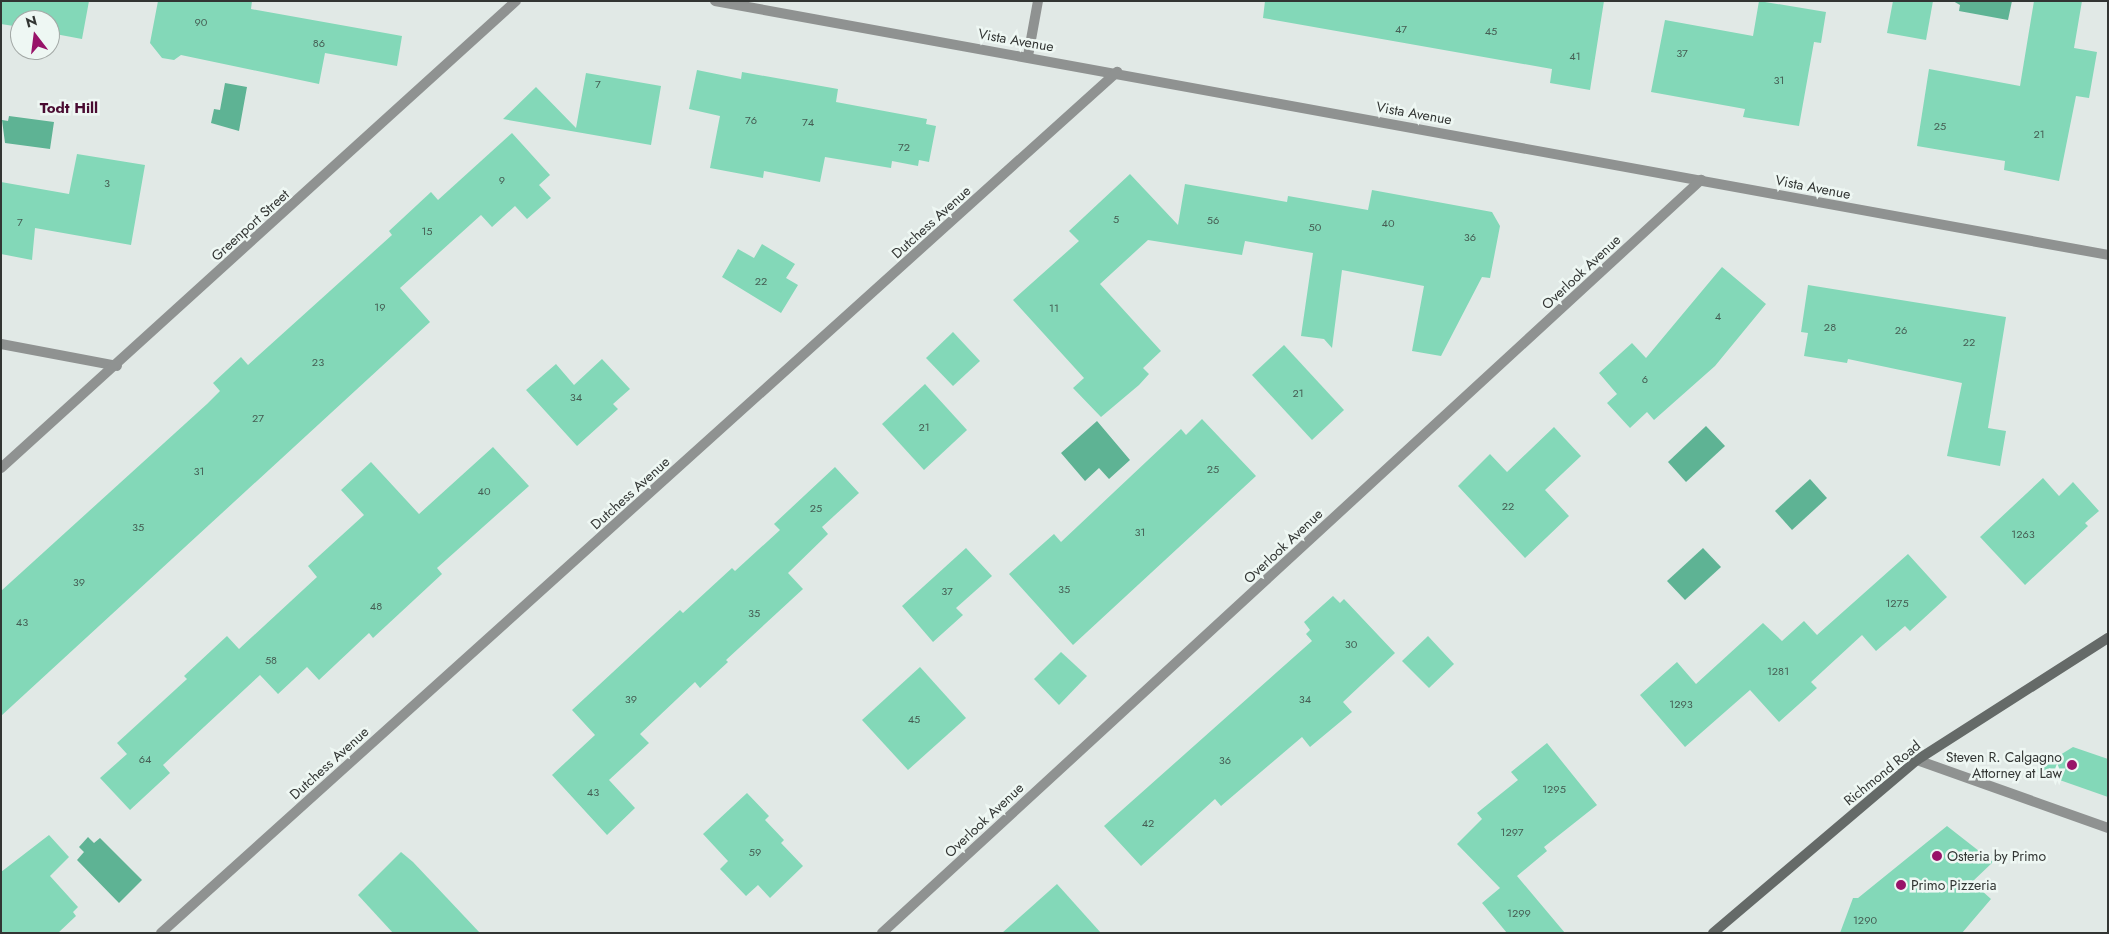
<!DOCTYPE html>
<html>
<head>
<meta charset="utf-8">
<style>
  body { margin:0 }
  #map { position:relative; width:2109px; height:934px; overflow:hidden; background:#e1e9e6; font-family:Jost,sans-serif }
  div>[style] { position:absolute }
  .water>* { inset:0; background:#5eb394 }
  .building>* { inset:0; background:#83d8b8 }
  .street>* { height:10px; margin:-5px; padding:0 5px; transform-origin:5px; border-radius:5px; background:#8f9291 }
  .secondary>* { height:10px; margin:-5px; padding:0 5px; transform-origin:5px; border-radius:5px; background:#656a68 }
  .dots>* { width:14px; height:14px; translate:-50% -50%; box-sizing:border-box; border:2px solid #eef7f3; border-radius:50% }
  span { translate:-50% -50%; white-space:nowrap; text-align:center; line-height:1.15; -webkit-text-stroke:5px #eef7f3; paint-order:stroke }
  .number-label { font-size:11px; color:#465e54 }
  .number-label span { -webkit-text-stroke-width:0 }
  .street-label { font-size:14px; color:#323533 }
  .poi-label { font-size:14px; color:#323533 }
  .right { translate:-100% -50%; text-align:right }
  .left { translate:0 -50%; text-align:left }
  .neighbourhood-label { font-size:15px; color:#4a0c32; font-weight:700 }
  .frame { position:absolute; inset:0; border:2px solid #323533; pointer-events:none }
  .north { position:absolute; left:10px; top:10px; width:50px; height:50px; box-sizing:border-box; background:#eef7f3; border:1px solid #a3a9a6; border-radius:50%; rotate:345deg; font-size:14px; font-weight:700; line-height:20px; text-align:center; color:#323533 }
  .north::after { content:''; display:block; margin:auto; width:18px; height:22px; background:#981369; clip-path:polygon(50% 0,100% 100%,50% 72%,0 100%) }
</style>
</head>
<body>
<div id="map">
  <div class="water">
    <div style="clip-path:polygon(1953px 1px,2012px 1px,2008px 20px,1959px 11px,1960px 5px)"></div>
    <div style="clip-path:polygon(225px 83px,247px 87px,239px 131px,211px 123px,214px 109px,220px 110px)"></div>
    <div style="clip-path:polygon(9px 116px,54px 122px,50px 149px,5px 143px,2px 120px,8px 121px)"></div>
    <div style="clip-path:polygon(1097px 421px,1130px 460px,1109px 479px,1099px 468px,1085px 481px,1061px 453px)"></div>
    <div style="clip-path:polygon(1706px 426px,1725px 446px,1686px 482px,1668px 462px)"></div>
    <div style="clip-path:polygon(1810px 479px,1827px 498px,1792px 530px,1775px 511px)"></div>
    <div style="clip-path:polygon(1703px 548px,1721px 567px,1685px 600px,1667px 581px)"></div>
    <div style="clip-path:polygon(88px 837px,94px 843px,100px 838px,142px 880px,119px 903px,77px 860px,84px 852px,79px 847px)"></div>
  </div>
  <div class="building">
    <div style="clip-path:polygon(1px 1px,89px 1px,82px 39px,50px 33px,50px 20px,20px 20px,20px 27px,1px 24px)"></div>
    <div style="clip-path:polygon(158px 1px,252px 1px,251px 9px,402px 36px,397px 66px,325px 53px,319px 84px,181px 55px,174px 60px,162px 58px,150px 43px)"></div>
    <div style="clip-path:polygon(1265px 1px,1604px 1px,1590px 90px,1550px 83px,1552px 69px,1263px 18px)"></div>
    <div style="clip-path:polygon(1759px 1px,1826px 12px,1821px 43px,1814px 42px,1799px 126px,1743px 117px,1745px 109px,1651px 92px,1665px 20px,1753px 36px)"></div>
    <div style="clip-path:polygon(1893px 1px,1933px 1px,1926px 40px,1887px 33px)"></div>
    <div style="clip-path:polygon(2034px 1px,2082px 1px,2074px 48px,2097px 52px,2089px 98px,2076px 96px,2059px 181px,2004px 170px,2005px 161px,1917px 146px,1929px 69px,2020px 86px)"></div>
    <div style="clip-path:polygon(697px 70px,741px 79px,742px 72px,838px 89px,836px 102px,927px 119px,926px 124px,936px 126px,929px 162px,919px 160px,918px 166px,892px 161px,891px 168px,825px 157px,820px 182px,764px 171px,763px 178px,710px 168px,720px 116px,689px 109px)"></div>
    <div style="clip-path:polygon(586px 73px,661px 86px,651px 145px,503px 119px,536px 87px,576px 128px)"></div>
    <div style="clip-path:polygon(512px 133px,550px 175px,539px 185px,551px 198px,527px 219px,515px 206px,492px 227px,481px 215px,400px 288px,430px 322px,1px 716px,1px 591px,207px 404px,220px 391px,213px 383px,241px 357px,248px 365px,392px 235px,389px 231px,431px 192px,438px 200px)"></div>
    <div style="clip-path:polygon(77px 154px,145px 165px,131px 245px,35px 228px,32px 260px,1px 254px,1px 182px,69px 194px)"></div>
    <div style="clip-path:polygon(1130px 174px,1178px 225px,1185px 184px,1287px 202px,1288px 196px,1368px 210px,1372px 190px,1492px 212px,1500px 226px,1490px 278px,1482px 277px,1441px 356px,1412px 351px,1424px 286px,1342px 270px,1332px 348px,1324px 339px,1301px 336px,1313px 253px,1245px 241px,1242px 255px,1148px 240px,1100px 284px,1161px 351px,1143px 368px,1149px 374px,1139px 385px,1101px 417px,1073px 388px,1084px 378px,1013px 300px,1079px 241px,1069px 231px)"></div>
    <div style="clip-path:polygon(762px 244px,795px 264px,786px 278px,798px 285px,781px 313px,722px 277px,738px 249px,754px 258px)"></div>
    <div style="clip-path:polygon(1722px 267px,1766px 304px,1715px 366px,1654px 420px,1647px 412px,1630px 428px,1607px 403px,1617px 394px,1599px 373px,1632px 343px,1646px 358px)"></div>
    <div style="clip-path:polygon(1808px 285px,2006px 317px,1988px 428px,2006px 431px,2000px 466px,1947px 456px,1962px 383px,1848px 359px,1847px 363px,1804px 356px,1808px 333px,1801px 332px)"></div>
    <div style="clip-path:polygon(953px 332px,980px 361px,953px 386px,926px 358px)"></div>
    <div style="clip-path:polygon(1284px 345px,1344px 410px,1312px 440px,1252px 375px)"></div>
    <div style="clip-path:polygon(602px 359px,630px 389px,613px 404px,618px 409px,577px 446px,526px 390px,556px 364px,574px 385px)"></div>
    <div style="clip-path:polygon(925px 384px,967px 430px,924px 470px,882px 424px)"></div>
    <div style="clip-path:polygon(1202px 419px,1256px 476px,1073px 645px,1009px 574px,1054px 534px,1061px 542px,1181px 429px,1186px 435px)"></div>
    <div style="clip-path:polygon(1554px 427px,1581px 456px,1545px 490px,1569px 516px,1525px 558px,1458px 486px,1490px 454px,1507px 472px)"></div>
    <div style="clip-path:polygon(493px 447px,529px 486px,437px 568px,442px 574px,373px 638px,369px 633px,319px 680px,307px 667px,278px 694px,260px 675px,163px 765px,170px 773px,130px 810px,100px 778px,127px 754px,117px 743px,187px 679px,184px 676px,227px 636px,239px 649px,317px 577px,308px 566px,364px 515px,341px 490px,371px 462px,419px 514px)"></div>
    <div style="clip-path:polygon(835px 467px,859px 493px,822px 527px,828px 534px,788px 573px,803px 589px,726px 660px,728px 662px,700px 688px,695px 682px,640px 734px,649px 743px,609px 780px,635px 808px,607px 835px,552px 775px,595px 735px,572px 710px,680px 610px,683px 613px,732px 568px,735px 571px,780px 530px,774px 524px)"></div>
    <div style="clip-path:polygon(2043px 478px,2059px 496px,2073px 482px,2099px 511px,2085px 523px,2088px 526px,2025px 585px,1980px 537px)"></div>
    <div style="clip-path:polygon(966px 548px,992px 576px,956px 608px,963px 615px,933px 642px,902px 606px)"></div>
    <div style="clip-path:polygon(1908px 554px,1947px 597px,1910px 631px,1905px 626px,1876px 651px,1862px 635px,1811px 682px,1817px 688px,1779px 722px,1750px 690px,1685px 747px,1640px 695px,1677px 662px,1696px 684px,1763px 623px,1782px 641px,1804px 621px,1817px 635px)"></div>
    <div style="clip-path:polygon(1333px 596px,1340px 603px,1344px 599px,1395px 653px,1343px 702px,1352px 712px,1310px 747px,1302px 737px,1221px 806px,1215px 799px,1141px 866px,1104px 826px,1312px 641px,1306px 634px,1310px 630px,1304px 622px)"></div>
    <div style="clip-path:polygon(1428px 636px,1454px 664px,1429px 688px,1402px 661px)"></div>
    <div style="clip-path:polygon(1061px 652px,1087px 676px,1059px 705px,1034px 679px)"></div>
    <div style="clip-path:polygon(920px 667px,966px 718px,908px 770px,862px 720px)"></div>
    <div style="clip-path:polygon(1547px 743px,1597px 805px,1544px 847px,1547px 851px,1517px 876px,1565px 933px,1507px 933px,1482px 903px,1500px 888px,1457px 844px,1482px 819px,1477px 813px,1518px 780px,1511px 772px)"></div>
    <div style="clip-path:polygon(2073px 747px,2108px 759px,2108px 797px,2034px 771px)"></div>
    <div style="clip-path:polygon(747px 793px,769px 816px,765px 820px,784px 840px,781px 843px,803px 866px,770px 898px,758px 885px,746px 896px,720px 869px,728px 861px,703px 834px)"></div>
    <div style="clip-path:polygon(1947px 826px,1993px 862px,1972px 882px,1991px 899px,1962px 933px,1840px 933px,1853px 898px,1858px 898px)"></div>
    <div style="clip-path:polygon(49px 835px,69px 857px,50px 876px,78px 907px,73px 912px,76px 916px,58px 933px,1px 933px,1px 872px)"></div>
    <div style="clip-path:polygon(401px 852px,413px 862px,480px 933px,393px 933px,358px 895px)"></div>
    <div style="clip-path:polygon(1057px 884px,1101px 933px,1002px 933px)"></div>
  </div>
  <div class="street">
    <div style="left:715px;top:1px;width:1416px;rotate:10.33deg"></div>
    <div style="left:1028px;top:56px;width:56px;rotate:-79.7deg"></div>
    <div style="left:1px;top:344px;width:118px;rotate:10.7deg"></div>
    <div style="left:1px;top:468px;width:695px;rotate:-42.2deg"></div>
    <div style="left:1917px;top:760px;width:203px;rotate:19.6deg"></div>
    <div style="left:161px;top:933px;width:1287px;rotate:-42.01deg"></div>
    <div style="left:882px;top:933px;width:1113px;rotate:-42.6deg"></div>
  </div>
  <div class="secondary">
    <div style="left:1713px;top:933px;width:267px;rotate:-40.3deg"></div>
    <div style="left:1917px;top:760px;width:227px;rotate:-32.6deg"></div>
  </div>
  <div class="dots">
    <div style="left:2072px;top:765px;background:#981369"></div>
    <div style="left:1937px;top:856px;background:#981369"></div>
    <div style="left:1901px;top:885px;background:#981369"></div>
  </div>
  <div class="number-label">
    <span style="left:201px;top:22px">90</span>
    <span style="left:1401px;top:29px">47</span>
    <span style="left:1491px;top:31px">45</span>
    <span style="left:319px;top:43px">86</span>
    <span style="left:1682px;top:53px">37</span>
    <span style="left:1575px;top:56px">41</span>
    <span style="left:1779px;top:80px">31</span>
    <span style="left:598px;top:84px">7</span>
    <span style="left:751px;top:120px">76</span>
    <span style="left:808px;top:122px">74</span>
    <span style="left:1940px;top:126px">25</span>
    <span style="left:2039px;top:134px">21</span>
    <span style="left:904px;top:147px">72</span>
    <span style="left:502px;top:180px">9</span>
    <span style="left:107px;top:183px">3</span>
    <span style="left:1116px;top:219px">5</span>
    <span style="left:1213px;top:220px">56</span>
    <span style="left:20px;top:222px">7</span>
    <span style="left:1388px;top:223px">40</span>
    <span style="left:1315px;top:227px">50</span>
    <span style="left:427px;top:231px">15</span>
    <span style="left:1470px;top:237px">36</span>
    <span style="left:761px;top:281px">22</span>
    <span style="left:380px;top:307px">19</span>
    <span style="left:1054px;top:308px">11</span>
    <span style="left:1718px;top:316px">4</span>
    <span style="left:1830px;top:327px">28</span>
    <span style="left:1901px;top:330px">26</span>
    <span style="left:1969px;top:342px">22</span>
    <span style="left:318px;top:362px">23</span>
    <span style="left:1645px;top:379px">6</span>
    <span style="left:1298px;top:393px">21</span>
    <span style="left:576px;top:397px">34</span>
    <span style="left:258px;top:418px">27</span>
    <span style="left:924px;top:427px">21</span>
    <span style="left:1213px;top:469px">25</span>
    <span style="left:199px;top:471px">31</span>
    <span style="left:484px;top:491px">40</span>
    <span style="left:1508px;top:506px">22</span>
    <span style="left:816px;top:508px">25</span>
    <span style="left:138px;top:527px">35</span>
    <span style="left:1140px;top:532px">31</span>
    <span style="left:2023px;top:534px">1263</span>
    <span style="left:79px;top:582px">39</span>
    <span style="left:1064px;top:589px">35</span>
    <span style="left:947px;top:591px">37</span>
    <span style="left:1897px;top:603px">1275</span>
    <span style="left:376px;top:606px">48</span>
    <span style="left:754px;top:613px">35</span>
    <span style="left:22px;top:622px">43</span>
    <span style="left:1351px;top:644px">30</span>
    <span style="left:271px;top:660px">58</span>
    <span style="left:1778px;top:671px">1281</span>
    <span style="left:631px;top:699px">39</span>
    <span style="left:1305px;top:699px">34</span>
    <span style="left:1681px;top:704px">1293</span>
    <span style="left:914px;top:719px">45</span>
    <span style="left:145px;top:759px">64</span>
    <span style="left:1225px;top:760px">36</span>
    <span style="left:1554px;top:789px">1295</span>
    <span style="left:593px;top:792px">43</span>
    <span style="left:1148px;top:823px">42</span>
    <span style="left:1512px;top:832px">1297</span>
    <span style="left:755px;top:852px">59</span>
    <span style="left:1519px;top:913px">1299</span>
    <span style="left:1865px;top:920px">1290</span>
  </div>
  <div class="street-label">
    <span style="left:1016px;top:40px;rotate:10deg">Vista Avenue</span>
    <span style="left:1414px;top:113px;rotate:10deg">Vista Avenue</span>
    <span style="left:1813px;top:187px;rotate:11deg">Vista Avenue</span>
    <span style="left:931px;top:222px;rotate:-42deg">Dutchess Avenue</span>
    <span style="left:250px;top:225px;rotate:-42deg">Greenport Street</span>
    <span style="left:1581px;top:272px;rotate:-43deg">Overlook Avenue</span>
    <span style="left:630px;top:493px;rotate:-42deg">Dutchess Avenue</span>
    <span style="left:1283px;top:546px;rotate:-43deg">Overlook Avenue</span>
    <span style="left:329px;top:763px;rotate:-42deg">Dutchess Avenue</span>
    <span style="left:1882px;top:773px;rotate:-39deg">Richmond Road</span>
    <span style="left:984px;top:820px;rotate:-43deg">Overlook Avenue</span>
  </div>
  <div class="poi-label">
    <span class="right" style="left:2062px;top:765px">Steven R. Calgagno<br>Attorney at Law</span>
    <span class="left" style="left:1947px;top:856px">Osteria by Primo</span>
    <span class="left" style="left:1911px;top:885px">Primo Pizzeria</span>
  </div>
  <div class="neighbourhood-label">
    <span style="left:69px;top:109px">Todt Hill</span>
  </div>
  <div class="frame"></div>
  <div class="north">N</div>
</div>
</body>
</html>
